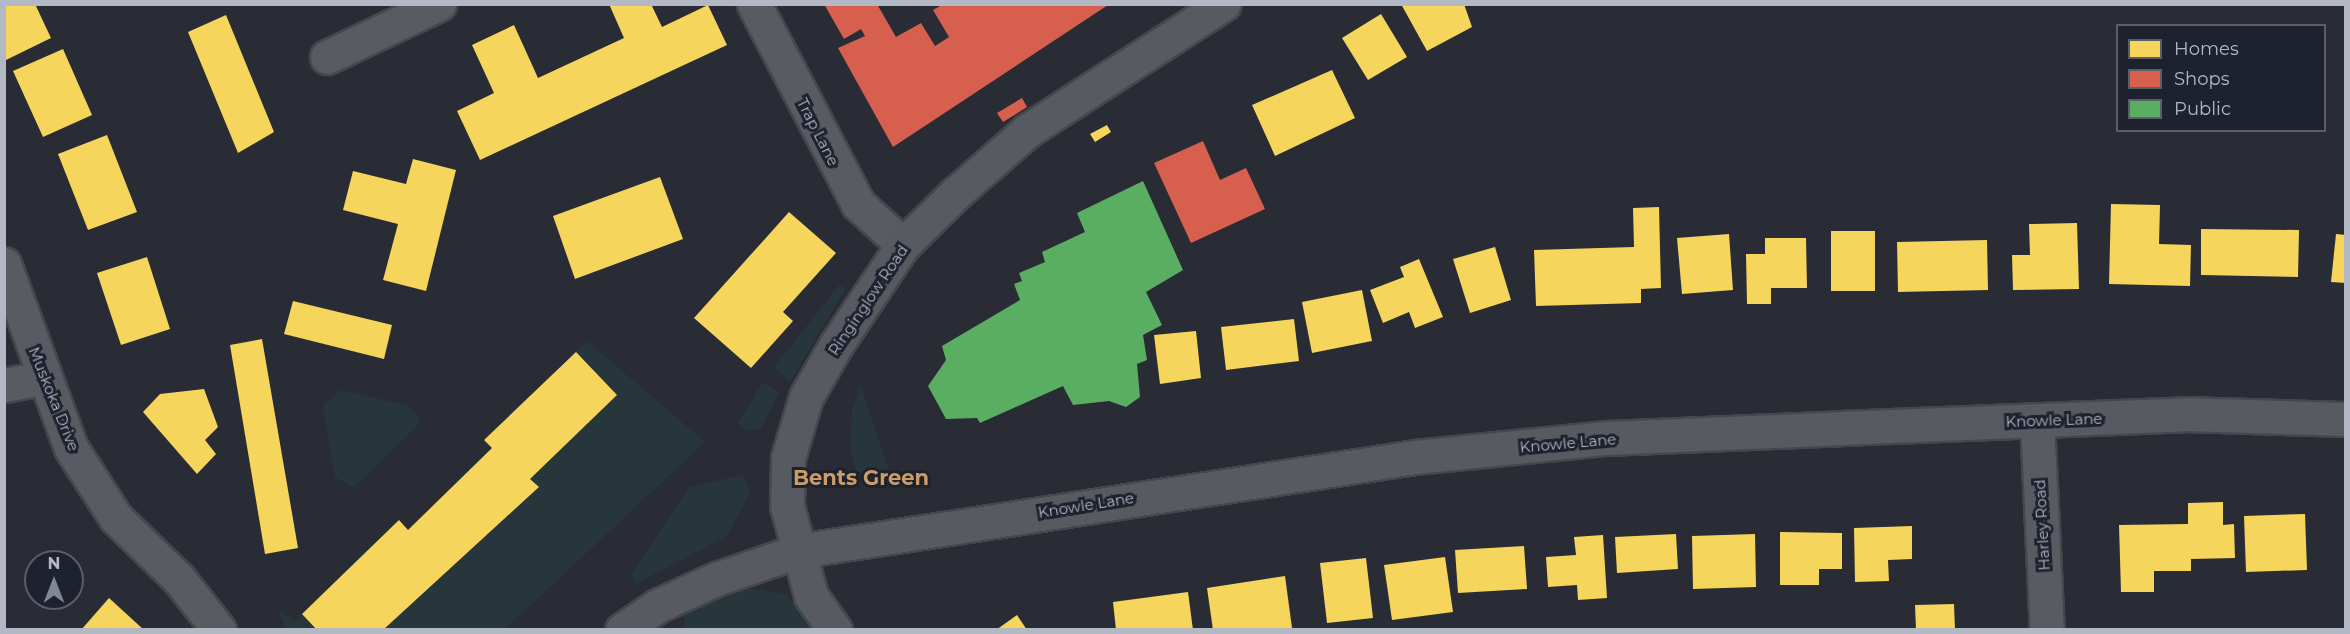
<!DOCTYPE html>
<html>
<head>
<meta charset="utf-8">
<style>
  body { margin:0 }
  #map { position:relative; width:2350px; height:634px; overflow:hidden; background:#292c34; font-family:Montserrat,sans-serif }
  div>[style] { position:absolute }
  .green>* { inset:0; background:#27363a }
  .homes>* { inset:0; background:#f6d55c }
  .shops>* { inset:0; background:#d6604d }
  .public>* { inset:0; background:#5aae61 }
  .roads { filter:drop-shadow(2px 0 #45474d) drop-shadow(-2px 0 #45474d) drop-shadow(0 2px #45474d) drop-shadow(0 -2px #45474d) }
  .street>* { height:33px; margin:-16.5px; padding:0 16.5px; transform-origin:16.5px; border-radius:16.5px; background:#595b62 }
  .secondary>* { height:33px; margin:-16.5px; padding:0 16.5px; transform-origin:16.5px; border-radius:16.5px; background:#575a61 }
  span { translate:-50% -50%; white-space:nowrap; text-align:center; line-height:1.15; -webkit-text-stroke:6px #1d222e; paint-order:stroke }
  .street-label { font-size:15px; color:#b3b8c5 }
  .district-label { font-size:21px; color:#cb9c68; font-weight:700 }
  .frame { position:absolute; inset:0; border:6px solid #b3b8c5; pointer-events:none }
  .legend { position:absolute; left:2116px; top:24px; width:210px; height:108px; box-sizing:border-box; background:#1d222e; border:2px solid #595e6a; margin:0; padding:8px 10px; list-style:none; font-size:18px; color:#b3b8c5 }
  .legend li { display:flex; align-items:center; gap:12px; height:30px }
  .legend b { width:30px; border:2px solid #595e6a }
  .north { position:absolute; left:24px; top:550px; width:60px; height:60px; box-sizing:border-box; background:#1d222e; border:2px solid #595e6a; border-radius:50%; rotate:0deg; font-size:16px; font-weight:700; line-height:24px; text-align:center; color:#b3b8c5 }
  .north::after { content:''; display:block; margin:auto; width:21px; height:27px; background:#838792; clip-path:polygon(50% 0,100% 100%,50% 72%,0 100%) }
</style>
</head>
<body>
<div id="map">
  <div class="green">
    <div style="clip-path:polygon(839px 285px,846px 288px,790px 382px,774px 367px)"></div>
    <div style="clip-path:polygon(587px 341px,705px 442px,505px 629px,383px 630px,539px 488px,530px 479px,617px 395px,576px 352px)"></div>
    <div style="clip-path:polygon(763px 382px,779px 392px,761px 429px,748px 431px,738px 423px)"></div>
    <div style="clip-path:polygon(861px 386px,889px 470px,874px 479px,856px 470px,850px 452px,852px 410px)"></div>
    <div style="clip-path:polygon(340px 390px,406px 405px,419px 417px,419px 424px,353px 488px,335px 477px,323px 405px)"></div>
    <div style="clip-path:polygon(742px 475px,751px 491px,727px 536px,636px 584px,631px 575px,690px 487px)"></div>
    <div style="clip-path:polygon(745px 587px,786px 594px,820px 629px,685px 629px,683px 612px)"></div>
    <div style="clip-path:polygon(277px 610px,295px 620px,302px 614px,317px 629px,287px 629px)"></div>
  </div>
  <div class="homes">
    <div style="clip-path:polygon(4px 4px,35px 4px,51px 38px,6px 60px)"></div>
    <div style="clip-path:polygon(609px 4px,651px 4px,662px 27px,708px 5px,727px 45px,480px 160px,457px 111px,494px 93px,472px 45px,514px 25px,538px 78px,624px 38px)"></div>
    <div style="clip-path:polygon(1401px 4px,1464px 4px,1472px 27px,1427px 51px)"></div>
    <div style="clip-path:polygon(1381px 14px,1407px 57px,1368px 80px,1342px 38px)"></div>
    <div style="clip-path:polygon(226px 15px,274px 132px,238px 153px,188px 32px)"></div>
    <div style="clip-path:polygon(63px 49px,92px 115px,43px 137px,13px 71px)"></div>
    <div style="clip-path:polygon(1332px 70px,1355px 118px,1275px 156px,1252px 105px)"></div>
    <div style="clip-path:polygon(1107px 125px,1111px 132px,1095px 142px,1090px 134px)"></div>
    <div style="clip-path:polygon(107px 135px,137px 212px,88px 230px,58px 154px)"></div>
    <div style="clip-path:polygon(413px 159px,456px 170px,426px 291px,383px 280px,398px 224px,343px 210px,353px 171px,406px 184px)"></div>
    <div style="clip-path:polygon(660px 177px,683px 239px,575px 279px,553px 216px)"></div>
    <div style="clip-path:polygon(2111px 204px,2160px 205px,2159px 244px,2191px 245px,2190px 286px,2109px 284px)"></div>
    <div style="clip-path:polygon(1659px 207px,1661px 288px,1641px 289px,1641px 303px,1536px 306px,1534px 250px,1634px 247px,1633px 208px)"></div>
    <div style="clip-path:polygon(789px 212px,836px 253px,783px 312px,793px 321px,751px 368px,694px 318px)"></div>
    <div style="clip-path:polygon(2077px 223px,2079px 289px,2013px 290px,2012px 255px,2030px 255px,2029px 224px)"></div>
    <div style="clip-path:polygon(2201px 229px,2299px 230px,2298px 277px,2201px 275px)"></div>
    <div style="clip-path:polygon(1831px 231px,1875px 231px,1875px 291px,1831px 291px)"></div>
    <div style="clip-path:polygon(1729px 234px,1733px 290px,1682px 294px,1677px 238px)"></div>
    <div style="clip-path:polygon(2336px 234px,2346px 235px,2346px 283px,2331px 282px)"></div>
    <div style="clip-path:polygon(1765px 238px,1806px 238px,1807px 288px,1771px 288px,1771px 304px,1747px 304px,1746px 254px,1765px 254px)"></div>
    <div style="clip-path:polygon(1987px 240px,1988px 290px,1898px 292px,1897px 242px)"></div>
    <div style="clip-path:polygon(1495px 247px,1511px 300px,1470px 313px,1453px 259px)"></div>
    <div style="clip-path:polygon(147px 257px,170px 329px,121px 345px,97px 273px)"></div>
    <div style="clip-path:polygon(1419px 259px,1443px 317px,1415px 328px,1409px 312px,1383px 323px,1370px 290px,1404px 277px,1400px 267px)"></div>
    <div style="clip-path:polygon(1362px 290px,1372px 341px,1312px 353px,1302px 302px)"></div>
    <div style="clip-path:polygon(293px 301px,392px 325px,384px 359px,284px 334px)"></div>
    <div style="clip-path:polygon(1294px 319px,1299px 361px,1226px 370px,1221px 327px)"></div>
    <div style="clip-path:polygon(1196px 331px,1201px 378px,1160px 384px,1154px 335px)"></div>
    <div style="clip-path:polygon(262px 339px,298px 548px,265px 554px,230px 345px)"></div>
    <div style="clip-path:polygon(576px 352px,617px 395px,530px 479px,539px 487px,383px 630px,317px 630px,302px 614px,399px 520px,408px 530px,492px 448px,484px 440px)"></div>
    <div style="clip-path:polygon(204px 389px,218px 427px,205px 440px,216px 454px,197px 474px,143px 412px,160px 394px)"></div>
    <div style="clip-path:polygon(2223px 502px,2223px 525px,2234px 524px,2235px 558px,2191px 559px,2191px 571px,2154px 571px,2154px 592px,2121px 592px,2119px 525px,2188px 524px,2188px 503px)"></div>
    <div style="clip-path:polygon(2305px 514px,2307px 570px,2246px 572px,2244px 516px)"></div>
    <div style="clip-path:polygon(1912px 526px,1912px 559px,1888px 560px,1889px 581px,1855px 582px,1854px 528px)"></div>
    <div style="clip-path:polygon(1780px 532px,1842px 533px,1842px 569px,1819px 569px,1819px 585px,1780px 585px)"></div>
    <div style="clip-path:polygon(1676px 534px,1678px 569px,1617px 573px,1615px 537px)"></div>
    <div style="clip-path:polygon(1755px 534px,1756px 587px,1693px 589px,1692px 536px)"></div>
    <div style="clip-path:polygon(1603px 535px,1607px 598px,1578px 600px,1577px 585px,1548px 587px,1546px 557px,1576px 555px,1574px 537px)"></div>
    <div style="clip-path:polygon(1524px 546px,1527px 589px,1458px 593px,1455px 550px)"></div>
    <div style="clip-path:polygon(1445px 557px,1453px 612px,1392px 620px,1384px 565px)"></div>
    <div style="clip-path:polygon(1366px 558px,1373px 618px,1327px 623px,1320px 563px)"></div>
    <div style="clip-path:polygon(1285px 576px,1292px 628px,1213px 630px,1207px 588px)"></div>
    <div style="clip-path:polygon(1188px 592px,1193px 630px,1116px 630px,1113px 602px)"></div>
    <div style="clip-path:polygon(109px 598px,144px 630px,81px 630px)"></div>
    <div style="clip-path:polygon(1954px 604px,1955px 630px,1916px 630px,1915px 605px)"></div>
    <div style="clip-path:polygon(1017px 615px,1027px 630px,996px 630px)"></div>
  </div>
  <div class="shops">
    <div style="clip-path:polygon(824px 4px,877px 4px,896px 37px,921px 23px,935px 46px,949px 37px,933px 10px,942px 5px,1108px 5px,893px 147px,838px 48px,865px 36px,861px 29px,844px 39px)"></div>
    <div style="clip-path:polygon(1022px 98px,1027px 107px,1003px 122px,997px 113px)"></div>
    <div style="clip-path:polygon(1203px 141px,1220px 180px,1246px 168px,1265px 209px,1191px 243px,1154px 163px)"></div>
  </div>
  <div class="public">
    <div style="clip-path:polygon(1143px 181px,1183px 270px,1146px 292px,1162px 325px,1143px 335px,1147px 360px,1137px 364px,1140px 397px,1126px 407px,1109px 401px,1073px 405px,1063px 386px,980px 423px,977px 418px,946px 419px,928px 386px,946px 360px,942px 346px,1020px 300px,1014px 284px,1022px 281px,1019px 273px,1045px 262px,1042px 252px,1085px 232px,1077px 213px)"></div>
  </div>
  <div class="roads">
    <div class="street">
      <div style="left:754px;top:4px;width:225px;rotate:62.5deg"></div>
      <div style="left:858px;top:204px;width:61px;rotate:42.3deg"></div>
      <div style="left:327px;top:57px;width:124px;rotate:-25.3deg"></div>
      <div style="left:4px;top:264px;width:196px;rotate:70deg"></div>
      <div style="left:71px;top:448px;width:83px;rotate:57.3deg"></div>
      <div style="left:116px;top:518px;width:88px;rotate:44.1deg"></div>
      <div style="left:179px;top:579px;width:65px;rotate:51.9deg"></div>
      <div style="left:4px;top:385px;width:40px;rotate:-10deg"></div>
      <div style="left:2037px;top:421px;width:209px;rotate:87.3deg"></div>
    </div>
    <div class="secondary">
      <div style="left:622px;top:630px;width:42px;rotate:-34.4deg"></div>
      <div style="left:657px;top:606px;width:65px;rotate:-24.6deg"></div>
      <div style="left:716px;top:579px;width:87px;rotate:-18.9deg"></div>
      <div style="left:798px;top:551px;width:624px;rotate:-8.66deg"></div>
      <div style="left:1415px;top:457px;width:193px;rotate:-5.7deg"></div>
      <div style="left:1607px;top:438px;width:234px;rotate:-2.4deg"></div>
      <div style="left:1841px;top:428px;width:345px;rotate:-2.3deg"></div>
      <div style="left:2186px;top:414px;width:160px;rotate:1.8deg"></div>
      <div style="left:835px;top:630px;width:42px;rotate:-125.2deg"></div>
      <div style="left:811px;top:596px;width:93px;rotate:-104.9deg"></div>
      <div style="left:787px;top:506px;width:48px;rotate:-88.8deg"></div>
      <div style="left:788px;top:458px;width:64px;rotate:-73.6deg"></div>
      <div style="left:806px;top:397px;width:60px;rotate:-60deg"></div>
      <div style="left:836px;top:345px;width:120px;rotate:-56.2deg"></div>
      <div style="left:903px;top:245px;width:74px;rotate:-44.5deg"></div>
      <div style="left:956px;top:193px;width:94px;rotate:-41.1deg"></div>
      <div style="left:1027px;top:131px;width:234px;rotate:-32.9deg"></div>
    </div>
  </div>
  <div class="street-label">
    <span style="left:818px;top:132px;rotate:63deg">Trap Lane</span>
    <span style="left:868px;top:300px;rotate:-56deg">Ringinglow Road</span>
    <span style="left:54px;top:399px;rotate:68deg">Muskoka Drive</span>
    <span style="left:2054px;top:420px;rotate:-2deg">Knowle Lane</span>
    <span style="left:1568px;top:443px;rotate:-5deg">Knowle Lane</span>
    <span style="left:1086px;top:505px;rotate:-9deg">Knowle Lane</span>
    <span style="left:2042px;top:525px;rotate:-93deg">Harley Road</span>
  </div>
  <div class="district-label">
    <span style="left:861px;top:478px">Bents Green</span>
  </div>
  <div class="frame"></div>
  <ul class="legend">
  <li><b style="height:16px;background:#f6d55c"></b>Homes</li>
  <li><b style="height:16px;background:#d6604d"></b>Shops</li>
  <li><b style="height:16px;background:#5aae61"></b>Public</li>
  </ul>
  <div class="north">N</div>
</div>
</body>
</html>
